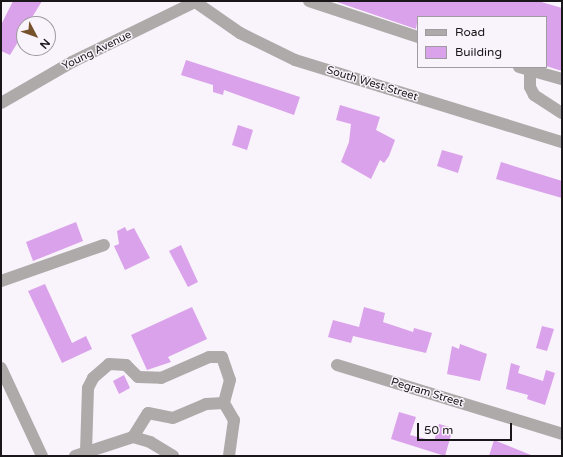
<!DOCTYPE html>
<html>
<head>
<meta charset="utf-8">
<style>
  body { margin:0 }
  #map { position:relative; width:563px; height:457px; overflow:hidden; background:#f9f3fb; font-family:"Varela Round",sans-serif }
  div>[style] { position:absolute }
  .building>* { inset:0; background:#daa2ea }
  .minor>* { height:12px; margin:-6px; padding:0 6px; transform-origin:6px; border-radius:6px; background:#aeaaaa }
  span { translate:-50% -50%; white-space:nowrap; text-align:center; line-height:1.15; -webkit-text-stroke:3px #f9f3fb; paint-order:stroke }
  .street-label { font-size:11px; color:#191719 }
  .frame { position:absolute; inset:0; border:2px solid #191719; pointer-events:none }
  .legend { position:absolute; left:417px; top:16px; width:130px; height:52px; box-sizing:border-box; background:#f9f3fb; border:1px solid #9f9ba1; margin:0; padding:5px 7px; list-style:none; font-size:12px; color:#191719 }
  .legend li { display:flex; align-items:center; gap:8px; height:20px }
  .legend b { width:20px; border:1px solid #9f9ba1 }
  .north { position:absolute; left:16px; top:16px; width:40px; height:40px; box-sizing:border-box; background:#f9f3fb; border:1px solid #9f9ba1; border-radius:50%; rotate:131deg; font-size:11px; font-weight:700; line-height:16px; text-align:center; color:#191719 }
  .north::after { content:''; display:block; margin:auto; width:14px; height:18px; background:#76522c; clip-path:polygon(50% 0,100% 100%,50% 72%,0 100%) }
  .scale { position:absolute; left:417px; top:423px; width:95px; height:18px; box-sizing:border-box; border:2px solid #191719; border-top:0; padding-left:5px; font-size:12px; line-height:14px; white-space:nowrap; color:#191719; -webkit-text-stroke:3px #f9f3fb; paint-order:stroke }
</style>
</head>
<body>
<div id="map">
  <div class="building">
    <div style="clip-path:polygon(13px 1px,42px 1px,28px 24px,24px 24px,24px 32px,10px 55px,1px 51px,1px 25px)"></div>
    <div style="clip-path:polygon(334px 1px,538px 1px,562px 8px,562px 71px,546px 66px,546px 17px,418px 17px,416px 29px)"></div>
    <div style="clip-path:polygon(186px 60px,300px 97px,294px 115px,224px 90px,223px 95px,213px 92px,213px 85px,181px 75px)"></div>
    <div style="clip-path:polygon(340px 105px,380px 117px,376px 130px,395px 140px,389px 156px,384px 163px,380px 160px,371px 179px,341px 162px,349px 142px,351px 124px,336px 120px)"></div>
    <div style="clip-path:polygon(238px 125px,253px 130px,247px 150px,232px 145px)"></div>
    <div style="clip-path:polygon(442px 150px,463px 156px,458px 173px,437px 166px)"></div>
    <div style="clip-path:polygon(501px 162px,562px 181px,562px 198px,496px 179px)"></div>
    <div style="clip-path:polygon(76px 222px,83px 241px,33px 261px,26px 242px)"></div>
    <div style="clip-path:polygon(125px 227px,127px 231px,134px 228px,150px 258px,125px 270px,114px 246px,119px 244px,117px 231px)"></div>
    <div style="clip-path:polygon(181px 245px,198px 282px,188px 287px,169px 251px)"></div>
    <div style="clip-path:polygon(45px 284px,72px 343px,86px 336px,92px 349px,62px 363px,28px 291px)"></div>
    <div style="clip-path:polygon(192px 307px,207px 339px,168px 357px,171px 362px,147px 370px,131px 335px)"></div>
    <div style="clip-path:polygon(364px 307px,385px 313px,383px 322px,413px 332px,414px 328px,432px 333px,426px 353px,353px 336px,351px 343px,328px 337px,333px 320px,359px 327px)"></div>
    <div style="clip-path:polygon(542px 326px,554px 329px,547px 351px,536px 348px)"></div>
    <div style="clip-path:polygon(460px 344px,487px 354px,480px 381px,447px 374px,452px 346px,459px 349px)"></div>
    <div style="clip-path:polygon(511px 363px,520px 366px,518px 373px,543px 381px,546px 370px,555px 373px,545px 405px,527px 399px,528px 395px,506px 389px)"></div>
    <div style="clip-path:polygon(124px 375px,130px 388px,119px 394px,113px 381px)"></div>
    <div style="clip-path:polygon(399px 412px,416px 417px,410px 435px,434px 441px,439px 424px,453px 428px,445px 456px,391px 439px)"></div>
    <div style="clip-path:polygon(494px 440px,531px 455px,531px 456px,489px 456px)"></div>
  </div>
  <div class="minor">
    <div style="left:194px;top:1px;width:56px;rotate:34.8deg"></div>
    <div style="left:240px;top:33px;width:61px;rotate:26.1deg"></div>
    <div style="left:295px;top:60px;width:279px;rotate:17.1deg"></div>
    <div style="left:309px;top:1px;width:115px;rotate:18.3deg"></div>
    <div style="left:519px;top:67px;width:45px;rotate:15.6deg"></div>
    <div style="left:530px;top:70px;width:17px;rotate:90deg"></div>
    <div style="left:530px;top:87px;width:9px;rotate:63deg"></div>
    <div style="left:534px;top:95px;width:33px;rotate:33deg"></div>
    <div style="left:1px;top:103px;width:82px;rotate:-30deg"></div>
    <div style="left:72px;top:62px;width:137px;rotate:-26deg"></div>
    <div style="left:1px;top:281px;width:109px;rotate:-19.3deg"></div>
    <div style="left:337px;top:365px;width:235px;rotate:17deg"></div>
    <div style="left:1px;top:368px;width:97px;rotate:65deg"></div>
    <div style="left:133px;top:437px;width:28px;rotate:-58deg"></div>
    <div style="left:148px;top:413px;width:25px;rotate:11deg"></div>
    <div style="left:173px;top:418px;width:36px;rotate:-23deg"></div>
    <div style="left:206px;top:404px;width:18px;rotate:-3deg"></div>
    <div style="left:224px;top:403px;width:20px;rotate:60deg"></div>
    <div style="left:234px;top:420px;width:36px;rotate:98deg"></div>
    <div style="left:86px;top:452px;width:64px;rotate:-88.2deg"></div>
    <div style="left:88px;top:388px;width:11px;rotate:-63deg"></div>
    <div style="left:93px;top:378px;width:21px;rotate:-41deg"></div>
    <div style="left:109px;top:364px;width:17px;rotate:3deg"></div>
    <div style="left:126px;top:365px;width:17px;rotate:45deg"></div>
    <div style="left:138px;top:377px;width:23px;rotate:2deg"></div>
    <div style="left:161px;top:378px;width:52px;rotate:-23.6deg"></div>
    <div style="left:209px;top:357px;width:13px"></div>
    <div style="left:222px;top:357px;width:24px;rotate:71deg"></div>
    <div style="left:230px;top:380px;width:24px;rotate:105deg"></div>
    <div style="left:75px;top:456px;width:61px;rotate:-18.1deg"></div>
    <div style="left:133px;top:437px;width:18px;rotate:16deg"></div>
    <div style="left:150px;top:442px;width:27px;rotate:31deg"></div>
  </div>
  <div class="street-label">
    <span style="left:97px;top:51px;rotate:-26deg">Young Avenue</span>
    <span style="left:372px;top:84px;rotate:17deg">South West Street</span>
    <span style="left:427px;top:393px;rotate:17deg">Pegram Street</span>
  </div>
  <div class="frame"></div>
  <ul class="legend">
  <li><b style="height:5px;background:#aeaaaa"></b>Road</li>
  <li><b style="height:11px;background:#daa2ea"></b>Building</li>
  </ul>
  <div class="north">N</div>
  <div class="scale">50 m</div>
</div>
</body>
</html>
